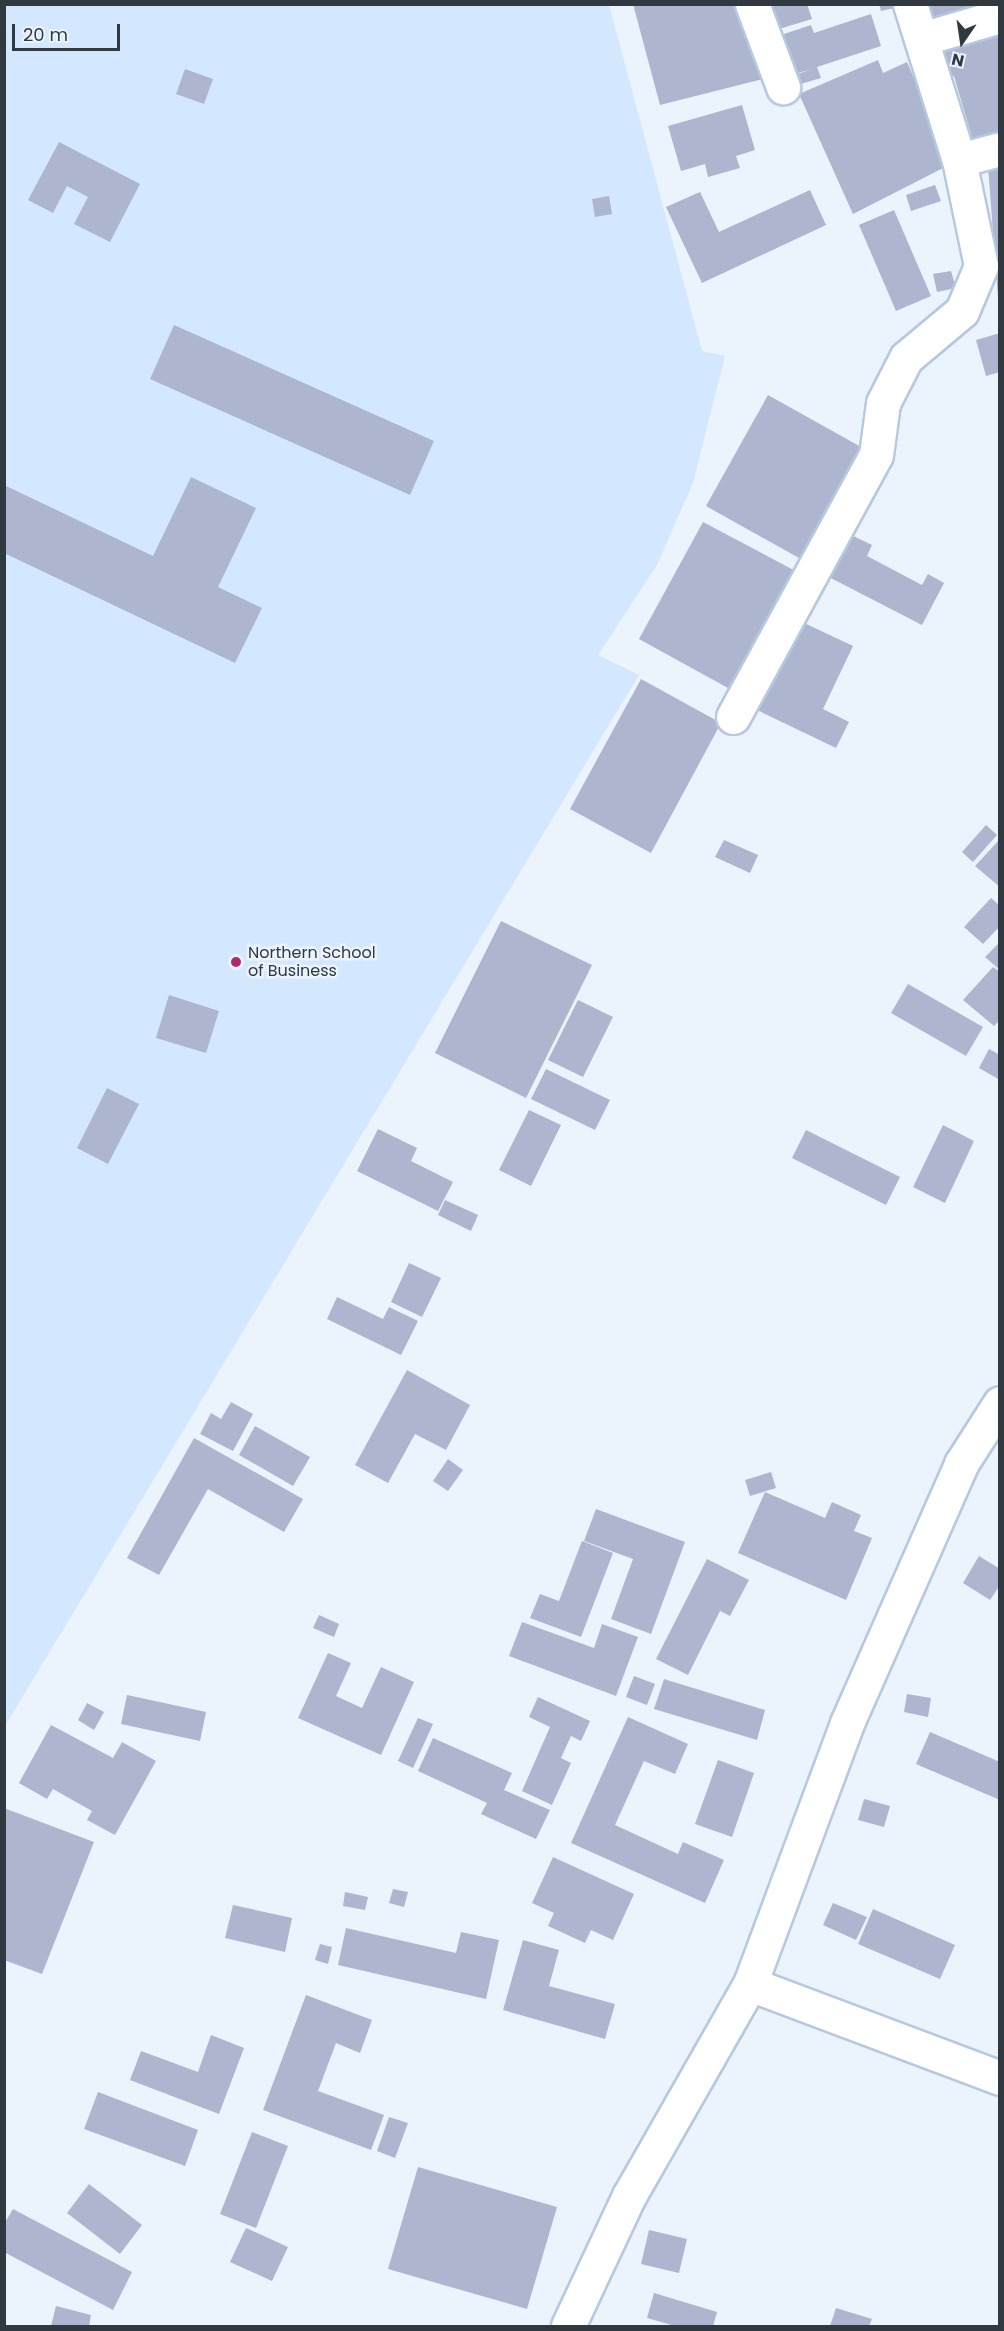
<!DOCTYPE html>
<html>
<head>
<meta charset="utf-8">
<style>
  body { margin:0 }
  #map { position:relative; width:1004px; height:2331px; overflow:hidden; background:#ebf3fc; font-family:Poppins,sans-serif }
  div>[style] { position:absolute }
  .built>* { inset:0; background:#d3e8fe }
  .building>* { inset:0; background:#adb6ce }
  .roads { filter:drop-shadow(2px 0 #b6c9de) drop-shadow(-2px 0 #b6c9de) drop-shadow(0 2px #b6c9de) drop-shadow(0 -2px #b6c9de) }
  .minor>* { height:33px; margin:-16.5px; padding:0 16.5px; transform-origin:16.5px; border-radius:16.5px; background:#fff }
  .dots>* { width:16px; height:16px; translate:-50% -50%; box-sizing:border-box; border:3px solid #ebf3fc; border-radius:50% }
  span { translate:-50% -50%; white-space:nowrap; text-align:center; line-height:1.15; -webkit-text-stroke:5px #ebf3fc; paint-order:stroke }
  .poi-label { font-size:16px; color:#303840 }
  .left { translate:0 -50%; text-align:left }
  .frame { position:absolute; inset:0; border:6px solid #303840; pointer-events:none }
  .north { position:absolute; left:932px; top:12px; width:60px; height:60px; -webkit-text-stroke:4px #ebf3fc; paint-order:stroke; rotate:193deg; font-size:16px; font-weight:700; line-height:24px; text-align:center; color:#303840 }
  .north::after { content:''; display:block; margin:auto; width:21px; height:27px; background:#303840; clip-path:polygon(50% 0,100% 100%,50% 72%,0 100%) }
  .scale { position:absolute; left:12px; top:24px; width:108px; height:27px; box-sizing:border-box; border:3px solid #303840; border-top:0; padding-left:8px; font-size:18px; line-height:21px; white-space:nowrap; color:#303840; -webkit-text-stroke:4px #ebf3fc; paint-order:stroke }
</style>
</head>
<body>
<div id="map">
  <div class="built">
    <div style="clip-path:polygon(5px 5px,609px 5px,702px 351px,725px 356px,693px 483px,657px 565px,598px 655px,639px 675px,5px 1726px)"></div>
  </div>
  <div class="building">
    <div style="clip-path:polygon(633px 4px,743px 4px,763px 79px,660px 105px)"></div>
    <div style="clip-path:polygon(771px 4px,807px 4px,812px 19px,779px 29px)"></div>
    <div style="clip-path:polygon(879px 4px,898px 4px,899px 7px,881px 11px)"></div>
    <div style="clip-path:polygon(918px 5px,1000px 5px,926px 31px)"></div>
    <div style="clip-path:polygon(871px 14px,881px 46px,817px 67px,821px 78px,797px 85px,794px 75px,813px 69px,794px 74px,781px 35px,811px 25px,814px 33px)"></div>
    <div style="clip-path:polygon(1000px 25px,1000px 133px,973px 141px,954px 76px,943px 79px,933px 44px)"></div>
    <div style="clip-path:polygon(878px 60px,883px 73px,907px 62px,951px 164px,853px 214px,799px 94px)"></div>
    <div style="clip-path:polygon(185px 69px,213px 79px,204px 104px,176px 94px)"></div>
    <div style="clip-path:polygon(742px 105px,755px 150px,736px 156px,740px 168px,708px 177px,705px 164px,681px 171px,668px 126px)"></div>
    <div style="clip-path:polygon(59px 142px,140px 184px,110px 242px,74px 224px,88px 197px,67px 186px,53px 213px,28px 200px)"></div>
    <div style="clip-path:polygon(1000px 152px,1000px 297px,998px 297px,987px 153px)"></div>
    <div style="clip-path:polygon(935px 185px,941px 201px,911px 211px,906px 195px)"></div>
    <div style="clip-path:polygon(810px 190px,826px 225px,702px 283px,666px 207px,700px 192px,719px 232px)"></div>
    <div style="clip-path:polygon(609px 196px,612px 214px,595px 217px,592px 199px)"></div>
    <div style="clip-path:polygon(894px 210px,931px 296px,896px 311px,859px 225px)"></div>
    <div style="clip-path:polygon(951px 271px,956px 288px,937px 292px,933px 274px)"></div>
    <div style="clip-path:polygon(174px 325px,434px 441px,410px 495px,150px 379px)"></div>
    <div style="clip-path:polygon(1000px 333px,1000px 372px,986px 376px,976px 340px)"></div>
    <div style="clip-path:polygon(768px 395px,870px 452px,808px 563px,706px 506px)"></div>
    <div style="clip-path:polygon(191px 477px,256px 508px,218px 587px,262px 608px,235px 663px,4px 553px,4px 485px,153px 556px)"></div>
    <div style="clip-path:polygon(703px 522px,801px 574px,737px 693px,639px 639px)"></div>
    <div style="clip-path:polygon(845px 532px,872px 545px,867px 556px,922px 585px,928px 574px,944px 583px,922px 625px,823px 574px)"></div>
    <div style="clip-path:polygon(800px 621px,853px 646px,823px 709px,849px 722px,836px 748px,757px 710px)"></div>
    <div style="clip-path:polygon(641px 679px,721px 723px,651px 853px,570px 809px)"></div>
    <div style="clip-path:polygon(986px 825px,997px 835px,973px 862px,962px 852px)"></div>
    <div style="clip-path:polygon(1000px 839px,1000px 887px,975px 866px)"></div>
    <div style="clip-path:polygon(724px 840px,758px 855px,750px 873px,715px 857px)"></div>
    <div style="clip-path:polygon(991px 898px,1000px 906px,1000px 926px,983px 944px,964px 927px)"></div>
    <div style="clip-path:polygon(501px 921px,592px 965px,526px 1098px,435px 1053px)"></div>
    <div style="clip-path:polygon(998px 944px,1000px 946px,1000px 970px,985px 957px)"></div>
    <div style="clip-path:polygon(993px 967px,1000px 972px,1000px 1020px,994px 1026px,963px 1000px)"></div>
    <div style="clip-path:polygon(908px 984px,983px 1027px,966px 1056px,891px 1013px)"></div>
    <div style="clip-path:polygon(169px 995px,219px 1011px,206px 1053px,156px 1038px)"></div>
    <div style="clip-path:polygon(578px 1000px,613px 1017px,583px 1077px,548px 1060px)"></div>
    <div style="clip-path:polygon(989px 1049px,1000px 1055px,1000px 1080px,979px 1068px)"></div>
    <div style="clip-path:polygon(546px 1069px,610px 1100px,595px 1130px,531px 1099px)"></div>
    <div style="clip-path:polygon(107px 1088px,139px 1104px,108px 1164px,77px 1148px)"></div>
    <div style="clip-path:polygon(529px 1110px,561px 1125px,531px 1186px,499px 1170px)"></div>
    <div style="clip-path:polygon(943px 1125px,974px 1141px,945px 1203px,913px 1187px)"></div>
    <div style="clip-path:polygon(378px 1129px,417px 1148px,411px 1161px,453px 1182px,438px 1211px,357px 1171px)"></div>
    <div style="clip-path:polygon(806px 1130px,900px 1177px,886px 1205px,792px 1158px)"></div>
    <div style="clip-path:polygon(445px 1200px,478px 1215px,471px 1231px,438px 1215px)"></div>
    <div style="clip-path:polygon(409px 1263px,441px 1278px,422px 1317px,391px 1302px)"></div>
    <div style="clip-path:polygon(337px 1297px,383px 1319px,389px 1307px,418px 1321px,401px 1355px,327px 1319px)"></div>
    <div style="clip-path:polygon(407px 1370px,470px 1405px,446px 1450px,415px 1434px,388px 1483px,355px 1465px)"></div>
    <div style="clip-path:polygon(231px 1402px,253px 1414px,233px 1451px,200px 1434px,211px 1413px,221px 1419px)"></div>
    <div style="clip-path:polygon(255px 1426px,310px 1457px,293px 1486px,239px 1455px)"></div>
    <div style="clip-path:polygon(194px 1438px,303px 1499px,284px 1532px,208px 1489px,159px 1575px,127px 1558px)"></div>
    <div style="clip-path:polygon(448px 1459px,463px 1470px,448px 1491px,433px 1481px)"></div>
    <div style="clip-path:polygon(771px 1472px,776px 1488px,750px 1496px,745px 1480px)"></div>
    <div style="clip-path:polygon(765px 1492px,825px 1518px,832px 1502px,861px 1515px,854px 1531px,872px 1538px,846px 1600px,738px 1553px)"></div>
    <div style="clip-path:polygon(596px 1509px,685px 1542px,651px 1634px,611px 1619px,633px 1559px,584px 1541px)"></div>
    <div style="clip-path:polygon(582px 1541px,613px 1553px,581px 1637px,530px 1618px,540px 1594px,559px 1601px)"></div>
    <div style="clip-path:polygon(979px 1556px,1000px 1569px,1000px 1585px,990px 1600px,963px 1583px)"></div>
    <div style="clip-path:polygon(707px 1559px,749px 1580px,730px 1616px,720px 1611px,688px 1675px,656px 1659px)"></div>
    <div style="clip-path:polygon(319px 1615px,339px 1624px,334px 1637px,313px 1628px)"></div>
    <div style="clip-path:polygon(522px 1622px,594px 1648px,602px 1624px,638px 1637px,616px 1696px,509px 1656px)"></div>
    <div style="clip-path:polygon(328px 1653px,351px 1663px,336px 1696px,362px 1708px,381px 1667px,414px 1682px,381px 1755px,298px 1718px)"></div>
    <div style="clip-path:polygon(634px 1676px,655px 1684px,647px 1705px,626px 1697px)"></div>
    <div style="clip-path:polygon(664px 1679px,765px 1710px,757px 1740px,654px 1709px)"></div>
    <div style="clip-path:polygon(907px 1694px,931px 1698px,928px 1717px,904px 1712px)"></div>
    <div style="clip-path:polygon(127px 1695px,206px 1712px,200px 1741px,121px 1724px)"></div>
    <div style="clip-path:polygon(538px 1697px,590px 1721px,581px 1741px,571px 1736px,561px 1758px,571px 1763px,552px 1805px,522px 1791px,550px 1727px,529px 1717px)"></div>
    <div style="clip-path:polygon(87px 1703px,104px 1712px,94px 1730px,78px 1720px)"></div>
    <div style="clip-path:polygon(628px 1717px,688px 1744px,675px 1774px,644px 1761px,615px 1825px,678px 1854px,683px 1842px,724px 1860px,705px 1903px,571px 1843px)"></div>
    <div style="clip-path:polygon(418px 1718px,433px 1724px,413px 1768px,398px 1761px)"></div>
    <div style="clip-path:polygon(51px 1725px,113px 1758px,122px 1742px,156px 1761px,115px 1835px,87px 1820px,92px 1811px,53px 1789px,47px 1799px,19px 1783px)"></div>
    <div style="clip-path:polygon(930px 1732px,1000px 1762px,1000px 1800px,916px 1764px)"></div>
    <div style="clip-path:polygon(433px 1738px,512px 1773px,504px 1790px,550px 1810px,536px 1839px,481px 1814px,487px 1803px,418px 1771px)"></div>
    <div style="clip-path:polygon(718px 1760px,754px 1773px,732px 1837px,695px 1824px)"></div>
    <div style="clip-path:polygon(864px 1799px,890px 1806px,884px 1827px,858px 1820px)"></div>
    <div style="clip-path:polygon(4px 1808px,94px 1842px,42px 1974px,4px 1960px)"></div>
    <div style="clip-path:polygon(553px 1857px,634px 1894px,613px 1940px,591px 1930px,585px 1943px,548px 1926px,554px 1913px,532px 1903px)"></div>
    <div style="clip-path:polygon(393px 1889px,408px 1892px,404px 1907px,389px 1903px)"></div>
    <div style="clip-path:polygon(345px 1892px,368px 1897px,365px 1910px,343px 1906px)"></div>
    <div style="clip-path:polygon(833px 1903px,867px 1917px,856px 1940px,823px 1925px)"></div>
    <div style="clip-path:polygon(233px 1905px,292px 1918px,285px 1952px,225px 1938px)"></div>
    <div style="clip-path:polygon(873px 1909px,955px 1945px,940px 1979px,858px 1944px)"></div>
    <div style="clip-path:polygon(346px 1928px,456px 1953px,461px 1932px,499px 1940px,486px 1999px,338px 1965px)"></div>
    <div style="clip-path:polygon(523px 1940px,559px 1950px,549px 1986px,615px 2004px,605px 2039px,503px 2010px)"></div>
    <div style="clip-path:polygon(320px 1944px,332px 1947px,328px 1964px,315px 1960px)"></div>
    <div style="clip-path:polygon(306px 1995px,372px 2020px,360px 2053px,336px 2043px,318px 2091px,384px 2115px,371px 2150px,263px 2110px)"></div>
    <div style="clip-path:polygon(211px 2035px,244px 2048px,219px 2114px,130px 2080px,141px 2051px,198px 2072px)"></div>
    <div style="clip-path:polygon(98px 2092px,198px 2130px,185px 2166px,84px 2129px)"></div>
    <div style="clip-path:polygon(389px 2117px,408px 2123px,395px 2158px,377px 2151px)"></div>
    <div style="clip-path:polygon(252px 2132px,288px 2146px,256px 2228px,220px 2214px)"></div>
    <div style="clip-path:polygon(418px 2167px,557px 2207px,527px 2309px,388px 2269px)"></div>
    <div style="clip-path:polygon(89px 2184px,142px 2225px,120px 2254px,67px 2213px)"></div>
    <div style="clip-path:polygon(13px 2209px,132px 2272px,113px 2310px,4px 2252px,4px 2224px)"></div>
    <div style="clip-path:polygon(246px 2228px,288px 2247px,272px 2281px,230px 2262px)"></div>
    <div style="clip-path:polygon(649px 2230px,687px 2239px,679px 2273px,641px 2264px)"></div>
    <div style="clip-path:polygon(654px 2293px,717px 2312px,713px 2326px,675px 2326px,647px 2318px)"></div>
    <div style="clip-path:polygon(56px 2306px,91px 2315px,89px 2326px,51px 2326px)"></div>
    <div style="clip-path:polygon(836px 2308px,872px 2319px,869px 2326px,830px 2326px)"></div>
  </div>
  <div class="roads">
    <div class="minor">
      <div style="left:752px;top:4px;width:89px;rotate:69.5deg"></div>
      <div style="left:910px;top:4px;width:164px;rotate:72.6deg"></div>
      <div style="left:921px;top:39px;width:82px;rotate:-16.2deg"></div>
      <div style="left:733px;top:717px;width:298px;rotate:-61.4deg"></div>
      <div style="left:876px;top:455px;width:52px;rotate:-82.3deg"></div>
      <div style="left:883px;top:403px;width:51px;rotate:-62.9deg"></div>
      <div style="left:906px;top:358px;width:73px;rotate:-40deg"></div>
      <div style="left:962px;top:311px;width:49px;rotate:-67.1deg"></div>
      <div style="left:981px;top:266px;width:108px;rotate:-101.7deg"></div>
      <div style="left:959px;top:160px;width:42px;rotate:-15deg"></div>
      <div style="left:750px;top:1984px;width:267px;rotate:20.6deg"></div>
      <div style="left:568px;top:2326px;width:144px;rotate:-64.9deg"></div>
      <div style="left:629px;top:2196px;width:244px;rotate:-60.3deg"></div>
      <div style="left:750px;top:1984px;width:278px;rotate:-69.6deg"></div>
      <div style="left:847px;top:1723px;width:283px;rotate:-66.2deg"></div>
      <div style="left:961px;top:1464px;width:72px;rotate:-57.4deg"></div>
    </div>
  </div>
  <div class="dots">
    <div style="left:236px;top:962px;background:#ad2972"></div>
  </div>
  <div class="poi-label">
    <span class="left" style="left:248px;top:962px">Northern School<br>of Business</span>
  </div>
  <div class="frame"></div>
  <div class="north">N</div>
  <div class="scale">20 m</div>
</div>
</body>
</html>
